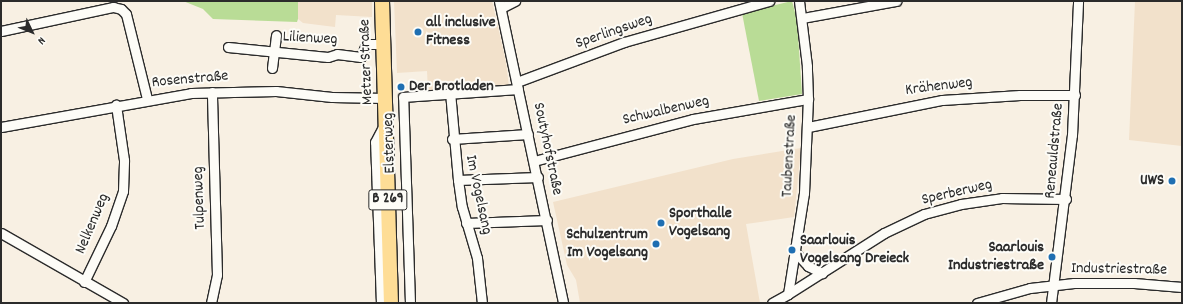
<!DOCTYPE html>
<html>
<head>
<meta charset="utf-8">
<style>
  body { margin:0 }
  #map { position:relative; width:1183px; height:304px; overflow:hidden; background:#f8f0e3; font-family:Dekko,sans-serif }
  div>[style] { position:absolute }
  .built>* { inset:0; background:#f2e1cb }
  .green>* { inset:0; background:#b9dc96 }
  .roads { filter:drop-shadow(1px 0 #2b2b2b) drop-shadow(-1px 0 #2b2b2b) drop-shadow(0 1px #2b2b2b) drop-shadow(0 -1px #2b2b2b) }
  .minor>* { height:9px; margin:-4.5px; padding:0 4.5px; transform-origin:4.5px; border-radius:4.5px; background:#fdfcf7 }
  .primary>* { height:14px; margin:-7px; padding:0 7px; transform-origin:7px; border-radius:7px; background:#fedd96 }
  .dots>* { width:11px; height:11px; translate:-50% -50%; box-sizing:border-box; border:2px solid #fdfcf7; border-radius:50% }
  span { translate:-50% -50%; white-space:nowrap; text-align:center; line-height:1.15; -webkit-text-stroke:4px #fdfcf7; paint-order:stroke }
  .shield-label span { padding:1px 3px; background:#fdfcf7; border:1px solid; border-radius:3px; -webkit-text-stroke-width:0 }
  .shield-label { font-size:15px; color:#2b2b2b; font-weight:700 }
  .poi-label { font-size:16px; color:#2b2b2b; font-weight:700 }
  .left { translate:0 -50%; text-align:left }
  .right { translate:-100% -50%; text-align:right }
  .street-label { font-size:16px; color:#2b2b2b }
  .frame { position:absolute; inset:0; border:2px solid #2b2b2b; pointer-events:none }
  .north { position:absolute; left:12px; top:12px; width:40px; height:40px; -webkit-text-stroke:3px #fdfcf7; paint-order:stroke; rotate:133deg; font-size:11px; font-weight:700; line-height:16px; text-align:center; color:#2b2b2b }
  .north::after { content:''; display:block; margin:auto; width:14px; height:18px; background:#2b2b2b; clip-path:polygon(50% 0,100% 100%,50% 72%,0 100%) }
</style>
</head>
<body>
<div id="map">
  <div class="built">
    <div style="clip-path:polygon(298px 1px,372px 1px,372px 17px,336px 15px,335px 27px,303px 23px,298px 19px)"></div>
    <div style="clip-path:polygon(394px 1px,492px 1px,506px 62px,509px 87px,428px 91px,427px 71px,397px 73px)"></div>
    <div style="clip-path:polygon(1135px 1px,1182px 1px,1182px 146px,1129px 140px)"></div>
    <div style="clip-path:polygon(801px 148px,794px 217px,746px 224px,760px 303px,580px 303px,576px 280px,567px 265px,553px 202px,733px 159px)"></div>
  </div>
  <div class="green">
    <div style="clip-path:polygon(183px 1px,298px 1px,298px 19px,297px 22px,213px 19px,203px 9px)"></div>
    <div style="clip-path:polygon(792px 1px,797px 20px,802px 94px,759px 101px,742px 13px)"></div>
  </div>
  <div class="roads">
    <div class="minor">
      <div style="left:499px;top:1px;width:309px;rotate:78deg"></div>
      <div style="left:501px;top:8px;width:16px;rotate:-27deg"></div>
      <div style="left:802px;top:18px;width:96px;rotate:-10.3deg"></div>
      <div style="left:1px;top:31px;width:115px;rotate:-12.1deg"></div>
      <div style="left:113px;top:7px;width:8px;rotate:14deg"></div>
      <div style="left:121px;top:9px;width:7px;rotate:45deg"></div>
      <div style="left:126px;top:14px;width:88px;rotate:76.1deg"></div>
      <div style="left:228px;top:47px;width:100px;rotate:5.7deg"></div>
      <div style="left:328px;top:57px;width:9px;rotate:-18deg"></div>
      <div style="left:337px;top:54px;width:24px;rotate:7deg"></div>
      <div style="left:361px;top:57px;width:14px;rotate:-69deg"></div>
      <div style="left:366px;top:44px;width:17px"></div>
      <div style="left:272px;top:68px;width:33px;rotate:-83deg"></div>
      <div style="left:517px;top:82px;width:114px;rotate:-20.5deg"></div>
      <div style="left:624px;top:42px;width:151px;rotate:-15.8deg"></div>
      <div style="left:450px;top:92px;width:88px;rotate:84.8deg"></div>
      <div style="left:458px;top:180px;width:27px;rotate:82deg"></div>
      <div style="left:462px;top:207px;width:53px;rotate:73.6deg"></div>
      <div style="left:477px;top:258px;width:45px;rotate:83.7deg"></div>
      <div style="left:1px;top:127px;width:193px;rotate:-10.1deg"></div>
      <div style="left:191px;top:93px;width:85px;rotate:-1.3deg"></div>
      <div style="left:276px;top:91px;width:56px;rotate:6.1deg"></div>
      <div style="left:332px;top:97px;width:53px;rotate:1.1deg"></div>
      <div style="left:808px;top:127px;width:137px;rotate:-11.4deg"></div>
      <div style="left:942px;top:100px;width:78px;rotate:-3.7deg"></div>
      <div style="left:1020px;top:95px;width:55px"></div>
      <div style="left:452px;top:139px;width:76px;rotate:-3.8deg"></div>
      <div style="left:534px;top:161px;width:164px;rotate:-14.8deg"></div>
      <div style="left:693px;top:119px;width:117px;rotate:-9.9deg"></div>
      <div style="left:458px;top:180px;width:80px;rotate:-2.1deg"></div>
      <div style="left:466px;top:223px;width:81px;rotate:-2.1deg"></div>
      <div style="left:1px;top:233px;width:141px;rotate:29.8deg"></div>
      <div style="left:796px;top:253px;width:18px;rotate:47deg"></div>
      <div style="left:808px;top:266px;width:16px;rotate:27deg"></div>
      <div style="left:84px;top:282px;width:62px;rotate:-64.3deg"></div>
      <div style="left:111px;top:226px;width:37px;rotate:-71deg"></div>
      <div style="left:123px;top:191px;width:31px;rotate:-88deg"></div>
      <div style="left:124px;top:160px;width:56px;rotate:-98.3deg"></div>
      <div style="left:788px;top:294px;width:114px;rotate:-32.4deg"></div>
      <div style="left:884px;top:233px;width:44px;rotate:-25.4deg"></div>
      <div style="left:924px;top:214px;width:38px;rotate:-15deg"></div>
      <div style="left:961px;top:204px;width:41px;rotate:-8.3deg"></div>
      <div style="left:1002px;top:198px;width:64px;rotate:0.9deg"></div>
      <div style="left:211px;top:303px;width:29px;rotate:-78deg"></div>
      <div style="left:217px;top:275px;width:183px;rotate:-91.6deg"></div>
      <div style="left:381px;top:303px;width:161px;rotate:-92.1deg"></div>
      <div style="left:375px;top:142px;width:19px;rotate:-62deg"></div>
      <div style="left:410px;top:303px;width:206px;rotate:-91.9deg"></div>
      <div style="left:403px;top:97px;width:115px;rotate:-4deg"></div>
      <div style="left:772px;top:303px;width:18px;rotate:-29deg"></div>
      <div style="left:788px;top:294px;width:102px;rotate:-81deg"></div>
      <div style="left:804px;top:193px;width:94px;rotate:-87.6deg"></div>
      <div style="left:808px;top:99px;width:33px;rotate:-92deg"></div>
      <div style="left:807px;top:66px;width:65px;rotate:-97deg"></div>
      <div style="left:977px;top:303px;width:55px;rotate:-15.8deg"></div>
      <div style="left:1030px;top:288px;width:44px;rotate:-6.5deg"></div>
      <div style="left:1074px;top:283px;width:60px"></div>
      <div style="left:1134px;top:283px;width:48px;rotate:4.8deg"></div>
      <div style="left:1051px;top:303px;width:169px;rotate:-82.9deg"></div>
      <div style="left:1072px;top:135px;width:134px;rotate:-87.4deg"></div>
    </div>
    <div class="primary">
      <div style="left:382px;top:1px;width:302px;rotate:88.3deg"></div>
    </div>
  </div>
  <div class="dots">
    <div style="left:418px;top:32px;background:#1f6fb2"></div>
    <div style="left:401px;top:87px;background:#1f6fb2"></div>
    <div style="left:1172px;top:181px;background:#1f6fb2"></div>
    <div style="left:661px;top:223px;background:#1f6fb2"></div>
    <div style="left:656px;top:244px;background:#1f6fb2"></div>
    <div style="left:792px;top:250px;background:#1f6fb2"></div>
    <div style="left:1052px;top:257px;background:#1f6fb2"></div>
  </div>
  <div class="shield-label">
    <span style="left:388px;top:200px">B 269</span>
  </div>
  <div class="poi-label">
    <span class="left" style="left:426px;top:32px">all inclusive<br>Fitness</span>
    <span class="left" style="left:409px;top:87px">Der Brotladen</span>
    <span class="right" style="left:1164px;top:181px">UWS</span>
    <span class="left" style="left:669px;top:223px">Sporthalle<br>Vogelsang</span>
    <span class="right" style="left:648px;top:244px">Schulzentrum<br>Im Vogelsang</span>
    <span class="left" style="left:800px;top:250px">Saarlouis<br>Vogelsang Dreieck</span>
    <span class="right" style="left:1044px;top:257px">Saarlouis<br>Industriestraße</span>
  </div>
  <div class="street-label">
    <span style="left:614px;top:32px;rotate:-19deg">Sperlingsweg</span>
    <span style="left:310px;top:39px;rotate:3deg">Lilienweg</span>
    <span style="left:367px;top:62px;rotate:-92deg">Metzer Straße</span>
    <span style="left:190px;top:80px;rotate:-5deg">Rosenstraße</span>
    <span style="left:939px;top:87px;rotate:-7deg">Krähenweg</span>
    <span style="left:666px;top:111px;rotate:-13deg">Schwalbenweg</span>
    <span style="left:390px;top:143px;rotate:-92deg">Elsterweg</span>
    <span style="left:547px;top:149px;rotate:78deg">Soutyhofstraße</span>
    <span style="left:1055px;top:151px;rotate:-85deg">Reneauldstraße</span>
    <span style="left:790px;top:156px;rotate:-87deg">Taubenstraße</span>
    <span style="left:957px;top:193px;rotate:-13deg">Sperberweg</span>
    <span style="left:478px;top:195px;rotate:78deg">Im Vogelsang</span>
    <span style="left:200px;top:198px;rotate:-92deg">Tulpenweg</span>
    <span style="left:93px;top:224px;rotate:-67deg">Nelkenweg</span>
    <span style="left:1119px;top:270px;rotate:1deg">Industriestraße</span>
  </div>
  <div class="frame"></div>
  <div class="north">N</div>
</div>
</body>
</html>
